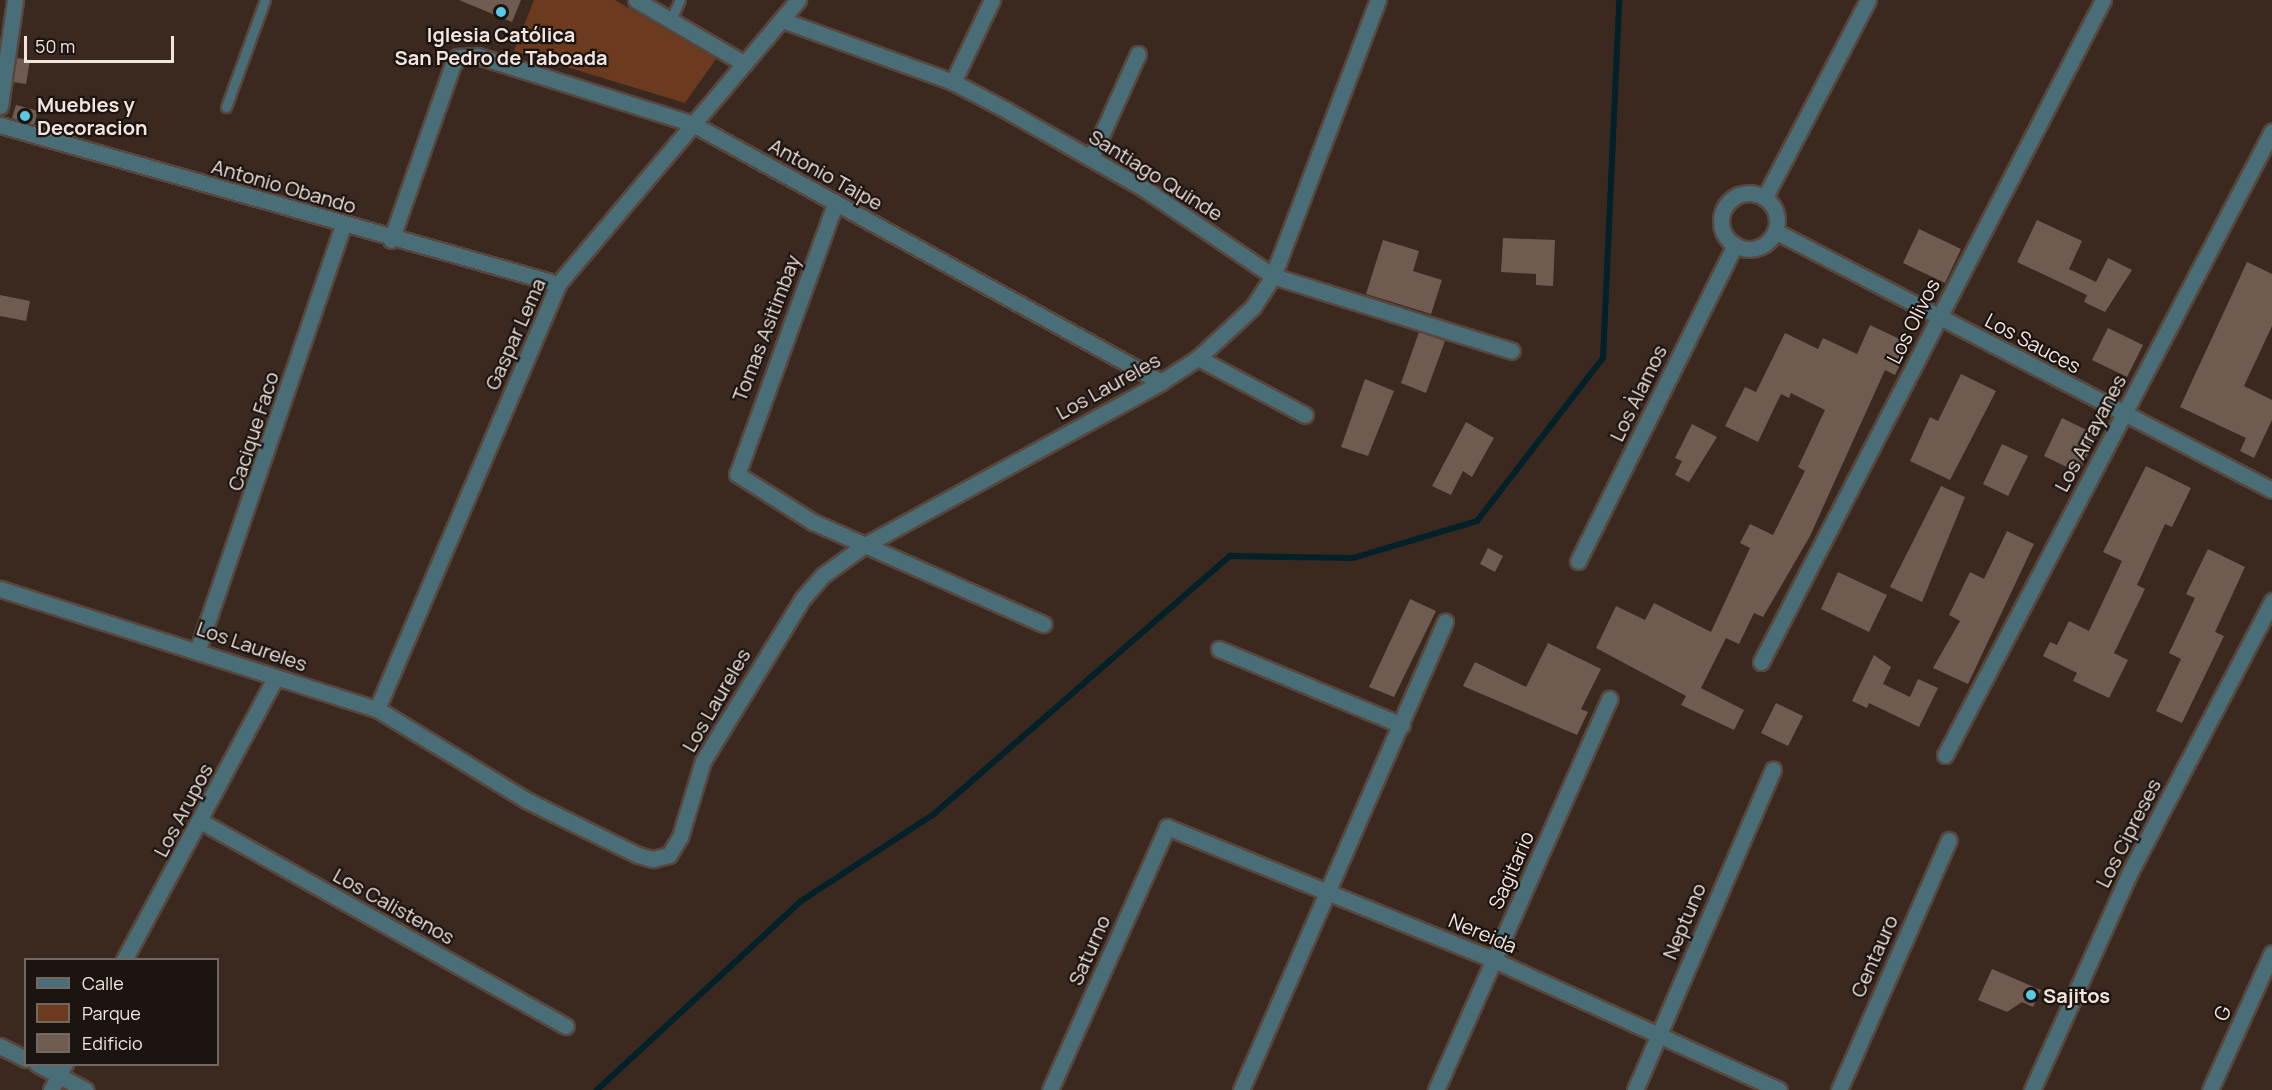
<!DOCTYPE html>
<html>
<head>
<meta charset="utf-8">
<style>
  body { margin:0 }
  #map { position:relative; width:2272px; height:1090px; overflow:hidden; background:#3b2920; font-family:Manrope,sans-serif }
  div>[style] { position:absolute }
  .green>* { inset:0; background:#6c3a1e }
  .stream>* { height:6px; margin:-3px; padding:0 3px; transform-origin:3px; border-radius:3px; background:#022128 }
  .building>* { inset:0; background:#6f5b50 }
  .roads { filter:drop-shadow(2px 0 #58473e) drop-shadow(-2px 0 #58473e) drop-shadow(0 2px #58473e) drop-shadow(0 -2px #58473e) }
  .service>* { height:9px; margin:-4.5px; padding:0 4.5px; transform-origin:4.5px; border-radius:4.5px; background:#4a6e77 }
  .minor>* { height:15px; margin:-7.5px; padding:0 7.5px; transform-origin:7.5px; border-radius:7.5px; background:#4a6e77 }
  .minor>.ring { margin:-7.5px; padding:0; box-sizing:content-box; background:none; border:15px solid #4a6e77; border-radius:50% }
  .tertiary>* { height:15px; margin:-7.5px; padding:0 7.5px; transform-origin:7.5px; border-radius:7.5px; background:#4a6e77 }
  .dots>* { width:16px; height:16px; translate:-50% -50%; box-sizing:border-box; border:3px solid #1c1410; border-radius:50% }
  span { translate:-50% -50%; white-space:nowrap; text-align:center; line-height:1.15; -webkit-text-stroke:4.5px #1c1410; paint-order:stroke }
  .poi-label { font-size:20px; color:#f1e5de; font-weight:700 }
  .left { translate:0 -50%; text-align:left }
  .street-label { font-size:20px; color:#f1e5de }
  .legend { position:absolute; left:24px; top:958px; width:195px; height:108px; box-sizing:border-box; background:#1c1410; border:2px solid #716862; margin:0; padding:8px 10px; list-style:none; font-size:18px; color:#f1e5de }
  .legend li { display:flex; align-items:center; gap:12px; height:30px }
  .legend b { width:30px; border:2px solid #716862 }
  .scale { position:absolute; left:24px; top:36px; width:150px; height:27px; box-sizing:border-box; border:3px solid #f1e5de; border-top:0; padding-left:8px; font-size:18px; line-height:21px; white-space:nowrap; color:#f1e5de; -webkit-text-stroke:4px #1c1410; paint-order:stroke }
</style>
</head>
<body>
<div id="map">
  <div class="green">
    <div style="clip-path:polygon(534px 0,615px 0,716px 59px,685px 103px,514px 51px)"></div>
  </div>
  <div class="stream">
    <div style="left:597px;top:1090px;width:278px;rotate:-42.8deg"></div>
    <div style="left:801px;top:901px;width:159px;rotate:-33.2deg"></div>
    <div style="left:934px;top:814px;width:393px;rotate:-41.1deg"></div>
    <div style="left:1230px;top:556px;width:123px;rotate:0.9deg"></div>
    <div style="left:1353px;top:558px;width:129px;rotate:-16.6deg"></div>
    <div style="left:1477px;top:521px;width:206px;rotate:-52.3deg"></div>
    <div style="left:1603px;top:358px;width:358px;rotate:-87.4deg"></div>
  </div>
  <div class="building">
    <div style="clip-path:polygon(459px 0,521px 0,512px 22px)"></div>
    <div style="clip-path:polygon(17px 58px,30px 60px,26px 84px,13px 82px)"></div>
    <div style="clip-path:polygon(16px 105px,38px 111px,34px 125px,12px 118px)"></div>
    <div style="clip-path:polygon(2037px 220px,2082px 241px,2069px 269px,2096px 282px,2108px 258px,2132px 270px,2105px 312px,2084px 302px,2087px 295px,2017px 262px)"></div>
    <div style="clip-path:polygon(1919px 229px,1961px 249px,1945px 283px,1903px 263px)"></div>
    <div style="clip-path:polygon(1503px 238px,1555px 240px,1553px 286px,1536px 285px,1536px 274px,1501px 272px)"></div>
    <div style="clip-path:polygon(1383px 240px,1419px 251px,1413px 271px,1442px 280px,1431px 314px,1366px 294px)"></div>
    <div style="clip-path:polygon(2247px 262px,2272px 274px,2272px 326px,2244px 386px,2272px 400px,2272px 420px,2254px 458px,2240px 451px,2246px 438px,2180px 407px)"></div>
    <div style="clip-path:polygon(0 295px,30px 301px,26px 321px,0 316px)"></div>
    <div style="clip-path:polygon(1870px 325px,1910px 344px,1895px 375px,1885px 370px,1810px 536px,1763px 617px,1754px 613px,1739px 644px,1726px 638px,1701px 688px,1744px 710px,1734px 730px,1681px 705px,1686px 696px,1596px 648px,1616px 606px,1645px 620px,1654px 603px,1711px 632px,1750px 548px,1740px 543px,1750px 524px,1773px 535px,1805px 471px,1798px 467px,1825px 410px,1791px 393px,1789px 398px,1781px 394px,1758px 442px,1725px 426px,1745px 387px,1756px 392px,1785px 333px,1818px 349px,1823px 338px,1857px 354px)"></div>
    <div style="clip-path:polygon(2108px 328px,2143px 345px,2127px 377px,2092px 360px)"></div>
    <div style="clip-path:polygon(1419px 332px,1445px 341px,1426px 393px,1401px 383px)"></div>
    <div style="clip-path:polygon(1961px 374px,1996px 391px,1950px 480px,1910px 461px,1930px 417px,1938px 421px)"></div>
    <div style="clip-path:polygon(1365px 379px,1394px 391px,1368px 456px,1341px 447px)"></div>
    <div style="clip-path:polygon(2062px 418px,2097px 435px,2079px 473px,2044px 456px)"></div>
    <div style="clip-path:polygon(1466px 422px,1494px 438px,1472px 477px,1463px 471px,1451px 495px,1432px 486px)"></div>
    <div style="clip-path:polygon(1692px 424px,1717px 437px,1689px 482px,1675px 475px,1682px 461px,1675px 458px)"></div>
    <div style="clip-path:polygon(2002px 444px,2028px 456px,2008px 496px,1983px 484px)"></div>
    <div style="clip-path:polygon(2146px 466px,2191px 488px,2172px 527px,2165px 524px,2137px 585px,2145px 589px,2114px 653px,2128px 660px,2109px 698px,2073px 681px,2077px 673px,2043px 656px,2050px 642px,2057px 645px,2069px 621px,2089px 631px,2122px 561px,2103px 552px)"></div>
    <div style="clip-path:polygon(1941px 486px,1965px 497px,1922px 602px,1890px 587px)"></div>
    <div style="clip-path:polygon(2007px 531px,2034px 544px,1968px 684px,1933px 668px,1960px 621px,1949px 615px,1970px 572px,1984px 579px)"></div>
    <div style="clip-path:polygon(1488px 548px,1503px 556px,1495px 572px,1480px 564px)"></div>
    <div style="clip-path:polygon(2208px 549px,2245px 567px,2215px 632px,2224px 636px,2182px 723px,2156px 711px,2181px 659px,2169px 653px,2195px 598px,2186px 594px)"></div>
    <div style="clip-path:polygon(1838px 572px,1887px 595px,1869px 632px,1821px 609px)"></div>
    <div style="clip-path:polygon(1410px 599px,1436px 611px,1394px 697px,1369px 687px)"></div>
    <div style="clip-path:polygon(1548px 643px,1601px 669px,1581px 709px,1588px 712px,1577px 735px,1463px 686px,1475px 662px,1526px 687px)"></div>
    <div style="clip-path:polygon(1874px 655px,1891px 667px,1883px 684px,1910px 697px,1918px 679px,1938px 688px,1919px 727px,1869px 703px,1867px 708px,1852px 701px)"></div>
    <div style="clip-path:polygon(1776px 703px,1803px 716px,1788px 746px,1761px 733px)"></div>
    <div style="clip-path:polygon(1992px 969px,2041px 990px,2033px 1007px,2022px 1002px,2007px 1012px,1978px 1000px)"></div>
  </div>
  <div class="roads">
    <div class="service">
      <div style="left:671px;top:19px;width:21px;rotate:-65deg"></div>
      <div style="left:226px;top:107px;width:114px;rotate:-70deg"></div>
    </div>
    <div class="minor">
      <div style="left:636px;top:0;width:126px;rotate:30.4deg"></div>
      <div style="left:782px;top:20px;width:182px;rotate:19.9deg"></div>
      <div style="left:953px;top:82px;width:60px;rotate:27.8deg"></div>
      <div style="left:1006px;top:110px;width:158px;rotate:29.7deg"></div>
      <div style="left:1143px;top:188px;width:157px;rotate:34.1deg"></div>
      <div style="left:1273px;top:276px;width:250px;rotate:17.4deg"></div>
      <div style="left:953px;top:82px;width:91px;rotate:-64.6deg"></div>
      <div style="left:0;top:125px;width:580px;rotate:15.9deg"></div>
      <div style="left:1091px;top:158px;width:114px;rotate:-65.7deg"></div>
      <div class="ring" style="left:1721px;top:193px;width:41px;height:41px"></div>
      <div style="left:1765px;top:197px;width:222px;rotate:-62.4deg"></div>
      <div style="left:835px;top:204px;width:287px;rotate:109.9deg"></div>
      <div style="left:737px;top:474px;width:90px;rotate:32.3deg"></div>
      <div style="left:813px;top:522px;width:252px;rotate:23.9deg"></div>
      <div style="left:1775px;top:231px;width:560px;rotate:27.53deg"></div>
      <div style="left:391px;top:240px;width:187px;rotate:-70.6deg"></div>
      <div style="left:453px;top:64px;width:9px;rotate:-54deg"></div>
      <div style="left:458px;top:57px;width:20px;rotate:-3deg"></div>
      <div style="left:478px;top:56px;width:223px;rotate:17.5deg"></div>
      <div style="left:691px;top:123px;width:537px;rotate:28.86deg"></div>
      <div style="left:1198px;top:358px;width:121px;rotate:28deg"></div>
      <div style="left:1578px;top:561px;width:353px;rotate:-63.6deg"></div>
      <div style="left:0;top:589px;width:396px;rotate:17.7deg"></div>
      <div style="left:377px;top:709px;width:175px;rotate:31.4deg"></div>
      <div style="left:526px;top:800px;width:125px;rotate:26.2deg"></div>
      <div style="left:638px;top:855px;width:16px;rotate:15deg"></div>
      <div style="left:653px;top:859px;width:16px;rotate:-14deg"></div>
      <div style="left:669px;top:855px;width:21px;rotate:-59deg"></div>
      <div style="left:680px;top:837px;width:79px;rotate:-73.2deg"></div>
      <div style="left:703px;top:761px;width:191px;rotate:-58.5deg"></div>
      <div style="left:803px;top:598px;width:30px;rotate:-49deg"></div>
      <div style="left:823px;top:575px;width:52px;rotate:-35.5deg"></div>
      <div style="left:865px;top:545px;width:338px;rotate:-28.8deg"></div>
      <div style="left:1161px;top:382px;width:44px;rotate:-33deg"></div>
      <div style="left:1198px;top:358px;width:75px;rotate:-42.8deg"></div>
      <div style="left:1253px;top:307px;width:37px;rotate:-57deg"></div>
      <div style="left:1273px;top:276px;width:295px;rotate:-69.2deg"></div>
      <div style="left:198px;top:649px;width:448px;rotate:-71.1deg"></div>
      <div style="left:1219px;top:649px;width:198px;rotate:22.6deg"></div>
      <div style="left:1761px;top:662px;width:745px;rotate:-62.68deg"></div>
      <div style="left:377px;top:709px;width:462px;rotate:-66.9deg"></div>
      <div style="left:558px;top:284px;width:372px;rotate:-49.8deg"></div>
      <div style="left:1945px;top:755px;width:704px;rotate:-62.34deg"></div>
      <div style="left:202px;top:822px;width:417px;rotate:29.3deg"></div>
      <div style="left:124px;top:960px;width:320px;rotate:-61.8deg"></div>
      <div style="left:0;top:1046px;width:29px;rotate:27deg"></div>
      <div style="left:37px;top:1064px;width:55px;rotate:28deg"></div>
      <div style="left:51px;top:1090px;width:30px;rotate:-62deg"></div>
      <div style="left:1050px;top:1090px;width:288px;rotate:-66deg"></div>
      <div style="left:1167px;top:827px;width:353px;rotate:22.1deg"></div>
      <div style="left:1494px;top:960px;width:313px;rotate:24.5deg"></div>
      <div style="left:1241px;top:1090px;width:511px;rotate:-66.45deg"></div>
      <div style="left:1436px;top:1090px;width:428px;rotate:-66.1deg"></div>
      <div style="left:1635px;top:1090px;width:349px;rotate:-66.7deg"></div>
      <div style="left:1839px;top:1090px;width:273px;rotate:-66.3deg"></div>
      <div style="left:2210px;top:1090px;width:150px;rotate:-65.7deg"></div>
    </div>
    <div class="tertiary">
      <div style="left:0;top:106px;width:107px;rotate:-81.9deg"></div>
      <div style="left:2032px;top:1090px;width:241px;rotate:-65.8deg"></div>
      <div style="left:2131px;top:870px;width:304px;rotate:-62.3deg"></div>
    </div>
  </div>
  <div class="dots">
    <div style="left:501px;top:12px;background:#58c8e4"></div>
    <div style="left:25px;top:116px;background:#58c8e4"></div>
    <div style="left:2031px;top:995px;background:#58c8e4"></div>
  </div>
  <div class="poi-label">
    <span style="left:501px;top:46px">Iglesia Católica<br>San Pedro de Taboada</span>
    <span class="left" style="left:37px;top:116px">Muebles y<br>Decoracion</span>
    <span class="left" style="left:2043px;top:995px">Sajitos</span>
  </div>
  <div class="street-label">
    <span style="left:826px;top:174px;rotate:29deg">Antonio Taipe</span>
    <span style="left:1156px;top:175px;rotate:32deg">Santiago Quinde</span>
    <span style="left:284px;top:186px;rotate:16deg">Antonio Obando</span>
    <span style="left:1913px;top:321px;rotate:-63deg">Los Olivos</span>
    <span style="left:766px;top:328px;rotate:-69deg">Tomas Asitimbay</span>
    <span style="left:515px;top:334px;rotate:-66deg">Gaspar Lema</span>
    <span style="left:2033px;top:343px;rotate:28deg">Los Sauces</span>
    <span style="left:1108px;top:386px;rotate:-29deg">Los Laureles</span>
    <span style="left:1638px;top:393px;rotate:-64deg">Los Àlamos</span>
    <span style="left:253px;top:431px;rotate:-72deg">Cacique Faco</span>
    <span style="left:2090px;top:433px;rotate:-62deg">Los Arrayanes</span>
    <span style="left:252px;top:646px;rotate:19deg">Los Laureles</span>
    <span style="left:716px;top:700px;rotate:-60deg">Los Laureles</span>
    <span style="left:183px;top:810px;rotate:-62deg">Los Arupos</span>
    <span style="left:2128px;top:833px;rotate:-63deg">Los Cipreses</span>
    <span style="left:1511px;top:870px;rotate:-66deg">Sagitario</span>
    <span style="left:394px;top:906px;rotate:29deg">Los Calistenos</span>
    <span style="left:1684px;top:921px;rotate:-67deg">Neptuno</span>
    <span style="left:1483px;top:933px;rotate:23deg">Nereida</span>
    <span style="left:1089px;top:950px;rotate:-66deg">Saturno</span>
    <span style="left:1874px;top:956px;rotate:-66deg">Centauro</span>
    <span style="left:2222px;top:1013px;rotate:-66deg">G</span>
  </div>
  <ul class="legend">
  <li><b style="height:8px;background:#4a6e77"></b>Calle</li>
  <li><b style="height:16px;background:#6c3a1e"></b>Parque</li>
  <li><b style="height:16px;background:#6f5b50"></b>Edificio</li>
  </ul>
  <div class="scale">50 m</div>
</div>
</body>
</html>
